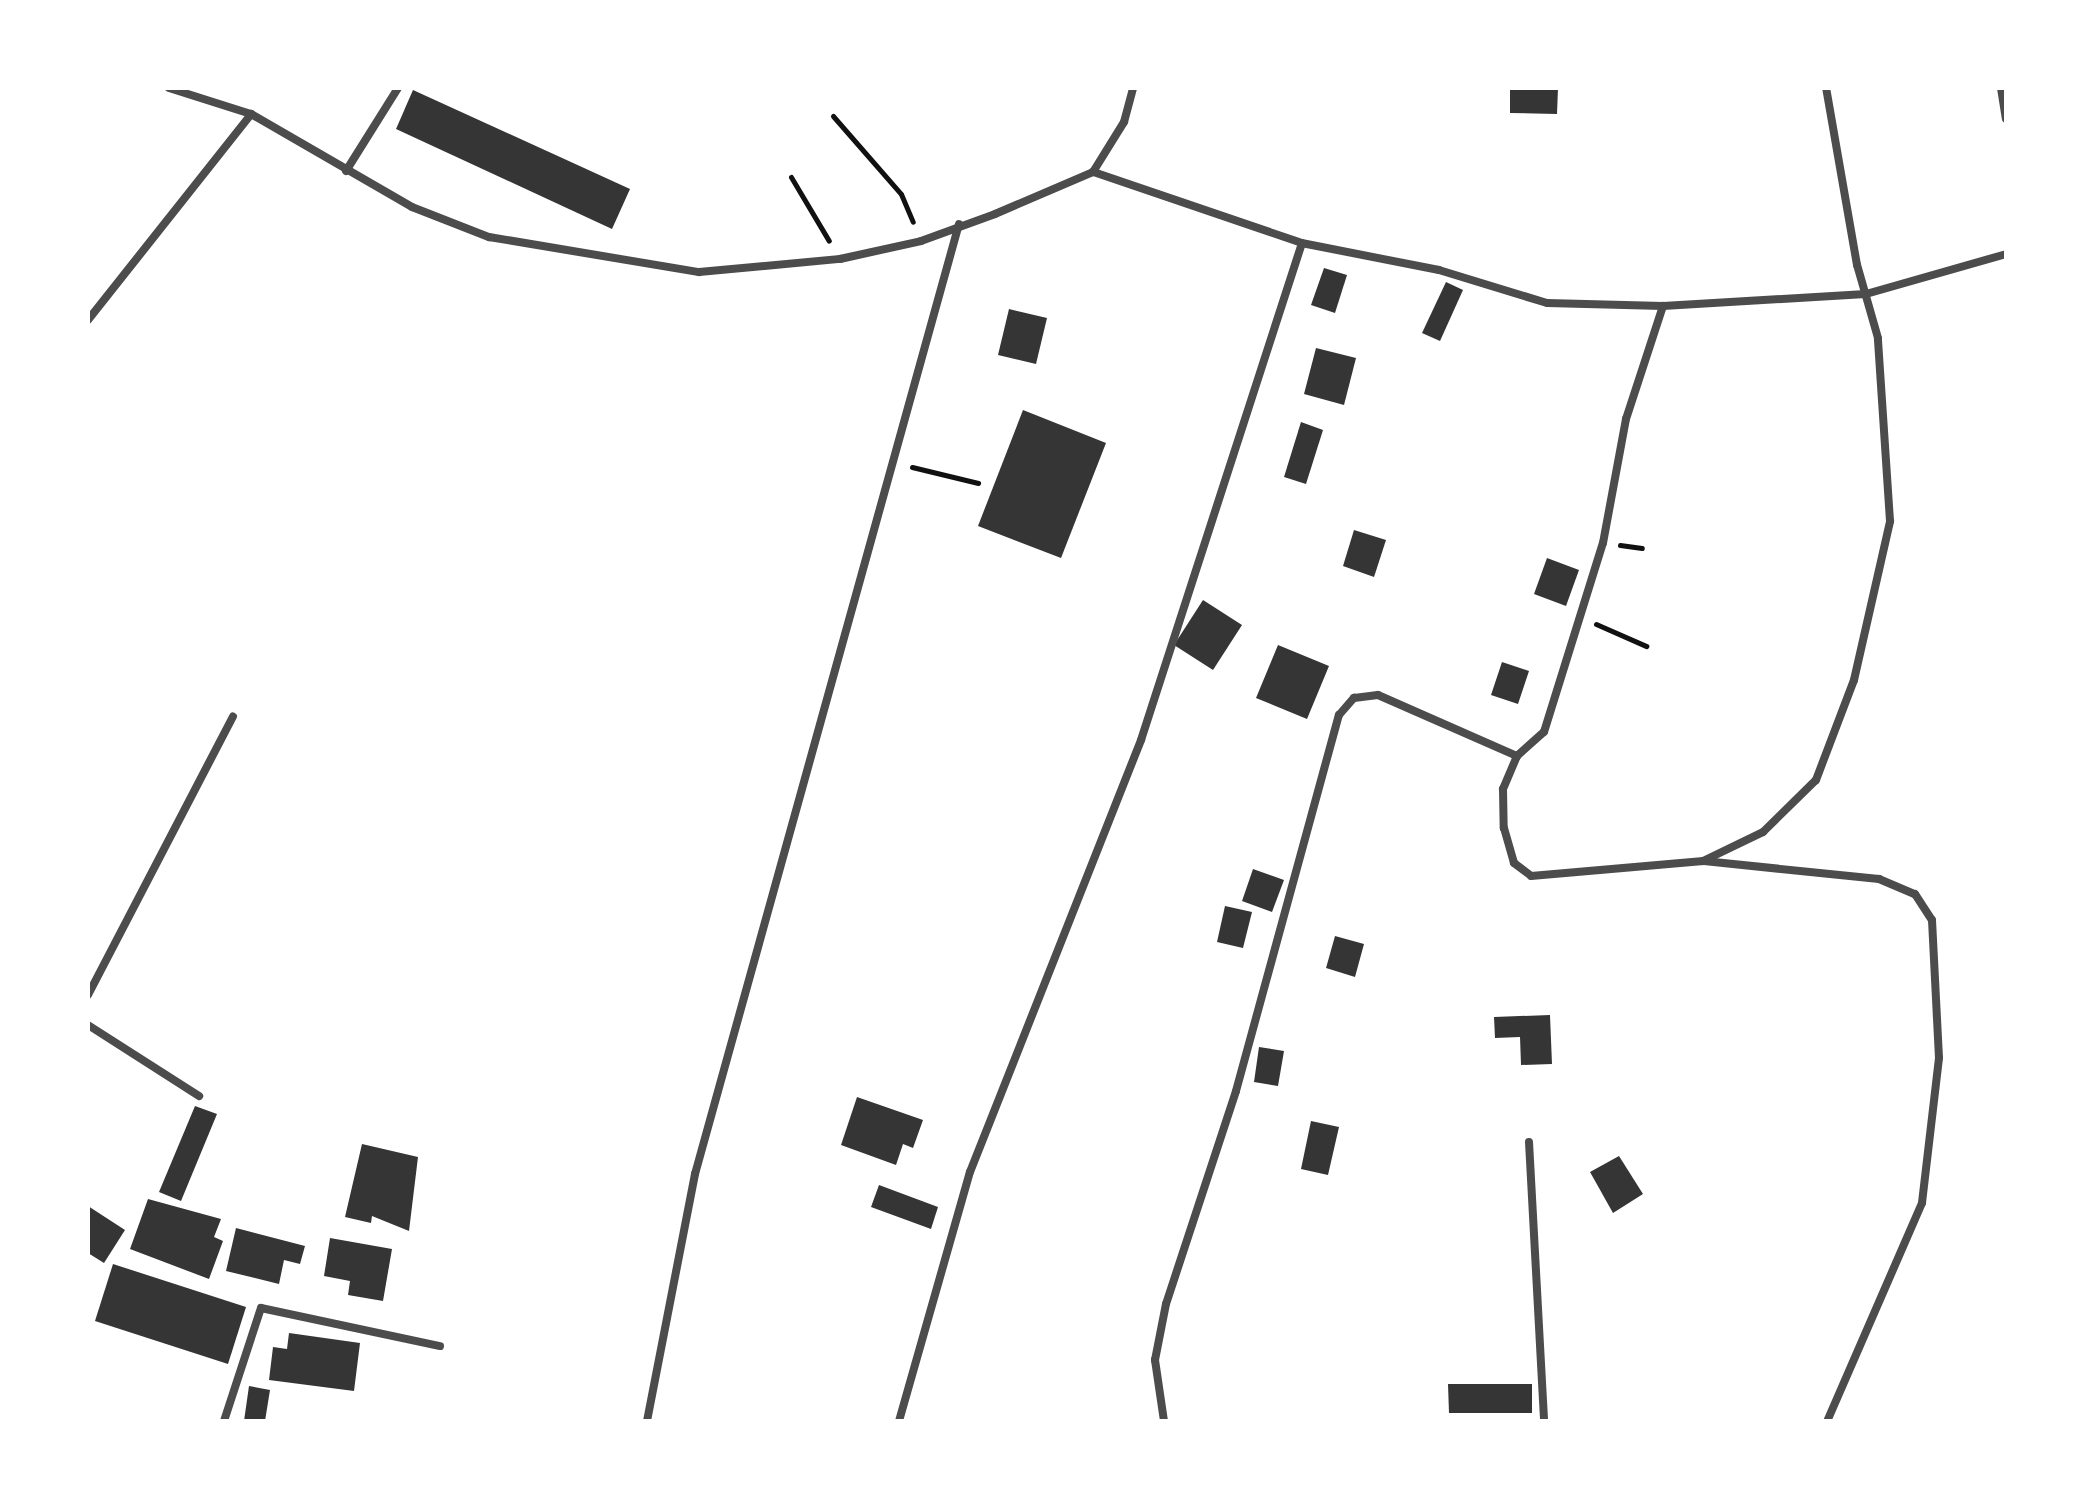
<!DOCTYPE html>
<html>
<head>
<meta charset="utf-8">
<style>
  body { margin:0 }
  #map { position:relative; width:2094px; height:1509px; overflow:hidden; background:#fff; font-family:"Public Sans",sans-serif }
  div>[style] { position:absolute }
  .building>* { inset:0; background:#353535 }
  .path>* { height:5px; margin:-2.5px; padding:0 2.5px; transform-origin:2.5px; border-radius:2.5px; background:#111 }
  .minor>* { height:8px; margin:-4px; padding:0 4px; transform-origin:4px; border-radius:4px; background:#4c4c4c }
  span { translate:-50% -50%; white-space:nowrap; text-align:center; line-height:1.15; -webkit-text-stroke:6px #fff; paint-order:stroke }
  .frame { position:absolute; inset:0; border:90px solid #fff; pointer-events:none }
</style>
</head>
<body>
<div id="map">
  <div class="building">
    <div style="clip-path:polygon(1510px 88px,1558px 88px,1557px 114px,1510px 113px)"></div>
    <div style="clip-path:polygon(413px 90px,630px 189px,612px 229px,396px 129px)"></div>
    <div style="clip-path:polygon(1324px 268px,1347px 275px,1335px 313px,1311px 305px)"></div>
    <div style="clip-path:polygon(1446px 282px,1463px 290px,1440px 341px,1422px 333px)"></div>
    <div style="clip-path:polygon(1009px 309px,1047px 318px,1036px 364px,998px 355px)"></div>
    <div style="clip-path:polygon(1316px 348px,1356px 358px,1344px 405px,1304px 394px)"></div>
    <div style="clip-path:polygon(1023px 410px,1106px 443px,1061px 558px,978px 526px)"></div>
    <div style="clip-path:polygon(1301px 422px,1323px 430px,1306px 484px,1284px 477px)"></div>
    <div style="clip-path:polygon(1354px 530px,1386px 540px,1374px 577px,1343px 566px)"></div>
    <div style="clip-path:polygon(1547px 558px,1579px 570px,1566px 606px,1534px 594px)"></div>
    <div style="clip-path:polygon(1203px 600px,1242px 625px,1213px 670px,1174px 645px)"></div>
    <div style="clip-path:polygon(1278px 645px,1329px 666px,1307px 719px,1256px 698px)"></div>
    <div style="clip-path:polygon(1502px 662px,1529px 671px,1518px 704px,1491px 695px)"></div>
    <div style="clip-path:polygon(1253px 869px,1284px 880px,1272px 912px,1242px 901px)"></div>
    <div style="clip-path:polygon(1225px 906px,1252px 912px,1243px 948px,1217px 942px)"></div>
    <div style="clip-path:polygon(1335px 936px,1364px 944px,1355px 977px,1326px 968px)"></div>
    <div style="clip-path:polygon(1550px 1015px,1552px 1064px,1521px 1065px,1520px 1037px,1495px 1038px,1494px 1017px)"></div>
    <div style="clip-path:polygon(1259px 1047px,1284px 1051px,1278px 1086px,1254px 1082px)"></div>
    <div style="clip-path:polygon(857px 1097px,923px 1120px,913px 1148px,903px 1144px,896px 1165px,841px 1145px)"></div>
    <div style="clip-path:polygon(195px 1106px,217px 1114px,181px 1201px,159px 1192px)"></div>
    <div style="clip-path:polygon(1311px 1121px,1339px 1127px,1328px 1175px,1301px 1169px)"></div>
    <div style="clip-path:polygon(362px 1144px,418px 1157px,409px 1231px,372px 1216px,371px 1223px,345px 1217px)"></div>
    <div style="clip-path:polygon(1619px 1156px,1643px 1194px,1613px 1213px,1590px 1172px)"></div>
    <div style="clip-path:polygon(879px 1185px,938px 1207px,931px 1229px,871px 1207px)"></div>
    <div style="clip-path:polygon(148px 1199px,221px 1219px,214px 1237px,223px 1241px,209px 1279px,130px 1249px)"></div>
    <div style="clip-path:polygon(88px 1206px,125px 1230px,104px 1263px,88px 1253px)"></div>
    <div style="clip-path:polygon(236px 1228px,305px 1246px,300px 1264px,284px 1260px,279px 1284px,226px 1271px)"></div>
    <div style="clip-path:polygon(330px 1238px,392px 1249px,383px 1301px,348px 1295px,350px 1281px,324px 1276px)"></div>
    <div style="clip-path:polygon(113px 1264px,246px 1307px,228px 1364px,95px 1321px)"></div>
    <div style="clip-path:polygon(289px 1333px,360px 1343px,354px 1391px,269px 1380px,273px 1347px,287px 1349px)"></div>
    <div style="clip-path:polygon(1448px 1384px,1532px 1384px,1532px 1413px,1449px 1413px)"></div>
    <div style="clip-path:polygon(249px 1386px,270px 1390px,265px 1421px,244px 1421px)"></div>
  </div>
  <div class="path">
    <div style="left:833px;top:116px;width:103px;rotate:48.9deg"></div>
    <div style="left:901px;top:194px;width:30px;rotate:67deg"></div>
    <div style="left:791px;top:177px;width:74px;rotate:59.3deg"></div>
    <div style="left:912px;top:467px;width:68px;rotate:13.6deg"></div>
    <div style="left:1620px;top:545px;width:22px;rotate:8deg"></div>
    <div style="left:1596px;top:624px;width:55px;rotate:23.7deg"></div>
  </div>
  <div class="minor">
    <div style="left:169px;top:88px;width:86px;rotate:17.6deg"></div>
    <div style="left:251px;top:114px;width:186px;rotate:30deg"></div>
    <div style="left:412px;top:207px;width:83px;rotate:21.3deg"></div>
    <div style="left:489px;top:237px;width:213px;rotate:9.5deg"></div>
    <div style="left:699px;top:272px;width:142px;rotate:-5.3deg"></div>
    <div style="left:840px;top:259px;width:83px;rotate:-12.5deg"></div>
    <div style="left:921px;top:241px;width:79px;rotate:-20deg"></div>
    <div style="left:995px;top:214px;width:107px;rotate:-23.2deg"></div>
    <div style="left:1093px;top:172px;width:59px;rotate:-58.2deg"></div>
    <div style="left:1124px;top:122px;width:35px;rotate:-75deg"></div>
    <div style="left:2001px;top:88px;width:31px;rotate:81deg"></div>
    <div style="left:346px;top:171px;width:98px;rotate:-57.9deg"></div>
    <div style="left:1663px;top:306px;width:203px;rotate:-3.4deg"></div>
    <div style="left:1866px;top:294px;width:146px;rotate:-15.9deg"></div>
    <div style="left:88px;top:320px;width:263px;rotate:-51.6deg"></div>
    <div style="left:1517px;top:756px;width:36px;rotate:113deg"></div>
    <div style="left:1503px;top:789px;width:39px;rotate:89deg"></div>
    <div style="left:1504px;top:828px;width:36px;rotate:74deg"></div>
    <div style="left:1514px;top:863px;width:21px;rotate:37deg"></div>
    <div style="left:1531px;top:876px;width:173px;rotate:-5deg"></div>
    <div style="left:1703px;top:861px;width:67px;rotate:-25.8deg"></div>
    <div style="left:1763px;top:832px;width:74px;rotate:-44.5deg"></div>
    <div style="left:1816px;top:780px;width:107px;rotate:-69.2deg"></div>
    <div style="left:1854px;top:680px;width:163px;rotate:-77.2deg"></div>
    <div style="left:1890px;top:521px;width:183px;rotate:-93.8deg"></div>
    <div style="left:1878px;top:338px;width:76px;rotate:-106deg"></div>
    <div style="left:1857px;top:265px;width:180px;rotate:-99.9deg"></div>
    <div style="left:1704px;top:861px;width:176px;rotate:5.9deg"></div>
    <div style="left:1879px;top:879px;width:39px;rotate:23deg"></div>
    <div style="left:1915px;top:894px;width:31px;rotate:57deg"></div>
    <div style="left:1932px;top:920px;width:138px;rotate:87.1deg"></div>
    <div style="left:1939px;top:1058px;width:146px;rotate:96.7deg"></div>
    <div style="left:1922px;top:1203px;width:238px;rotate:113.5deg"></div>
    <div style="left:88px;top:995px;width:314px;rotate:-62.5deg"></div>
    <div style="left:88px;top:1025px;width:132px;rotate:32.6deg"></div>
    <div style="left:1529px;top:1142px;width:279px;rotate:86.9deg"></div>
    <div style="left:224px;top:1421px;width:119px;rotate:-71.9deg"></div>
    <div style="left:261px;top:1308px;width:183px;rotate:12deg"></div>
    <div style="left:647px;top:1421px;width:252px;rotate:-79deg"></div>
    <div style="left:695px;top:1174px;width:986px;rotate:-74.47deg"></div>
    <div style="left:899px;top:1421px;width:259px;rotate:-74.1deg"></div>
    <div style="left:970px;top:1172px;width:465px;rotate:-68.4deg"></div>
    <div style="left:1141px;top:740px;width:522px;rotate:-72.05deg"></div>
    <div style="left:1302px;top:243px;width:221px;rotate:-161.2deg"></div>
    <div style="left:1164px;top:1421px;width:62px;rotate:-98.4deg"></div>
    <div style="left:1155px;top:1360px;width:57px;rotate:-78.9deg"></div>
    <div style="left:1166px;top:1304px;width:224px;rotate:-71.8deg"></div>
    <div style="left:1236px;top:1091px;width:390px;rotate:-74.7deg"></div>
    <div style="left:1339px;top:715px;width:23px;rotate:-49deg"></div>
    <div style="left:1354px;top:698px;width:24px;rotate:-7deg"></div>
    <div style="left:1378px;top:695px;width:152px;rotate:23.7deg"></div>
    <div style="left:1517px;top:756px;width:36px;rotate:-42deg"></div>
    <div style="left:1544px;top:732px;width:198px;rotate:-72.7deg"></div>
    <div style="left:1603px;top:543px;width:126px;rotate:-79.5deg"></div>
    <div style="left:1626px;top:419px;width:119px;rotate:-71.9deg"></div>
    <div style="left:1663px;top:306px;width:116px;rotate:-178.5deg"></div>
    <div style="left:1547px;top:303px;width:113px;rotate:-163deg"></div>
    <div style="left:1439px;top:270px;width:140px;rotate:-168.9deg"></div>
  </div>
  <div class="frame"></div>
</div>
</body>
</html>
